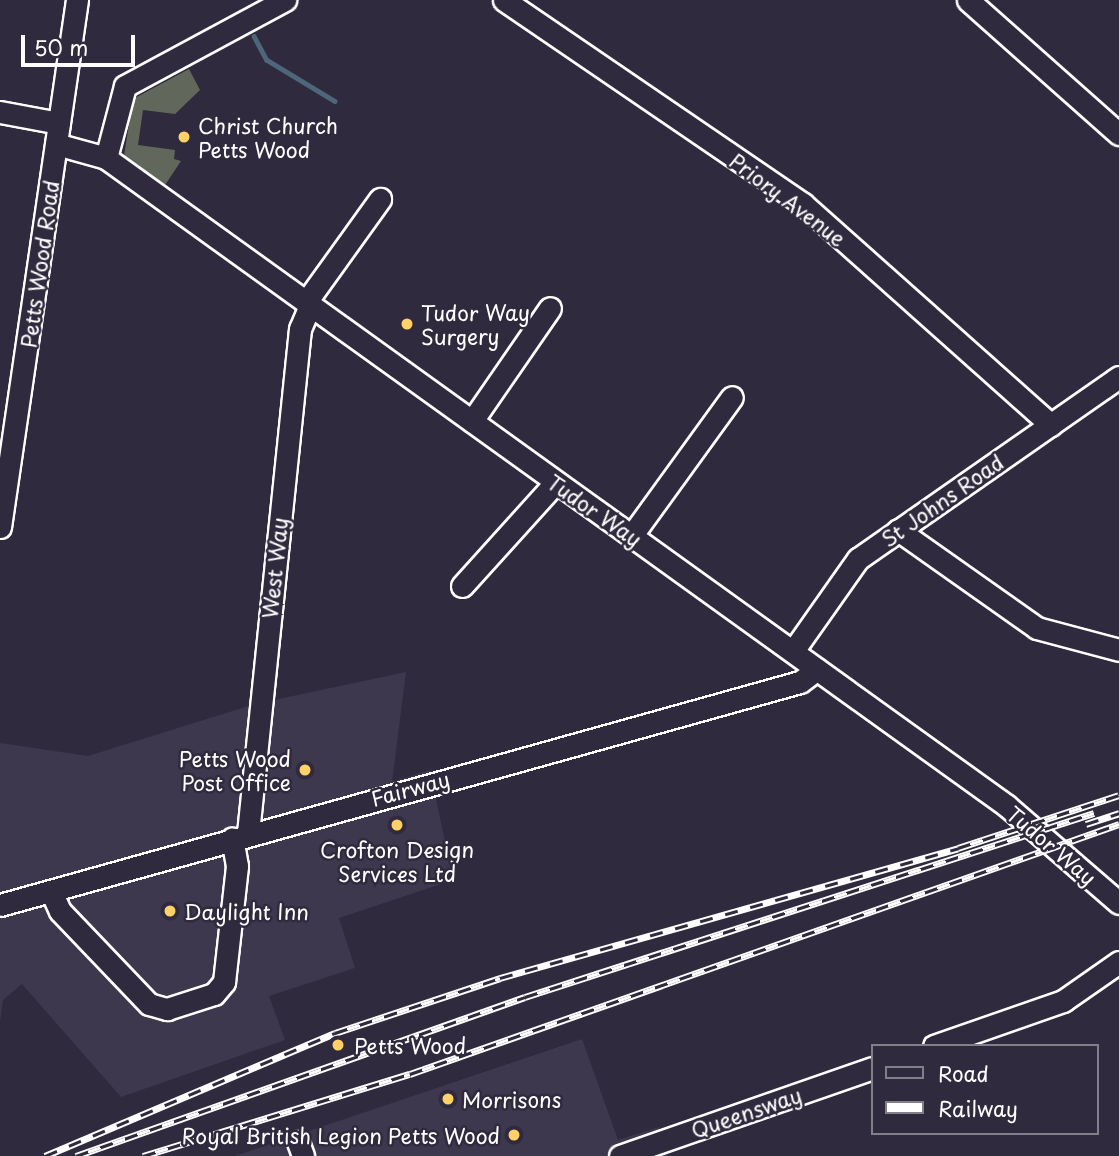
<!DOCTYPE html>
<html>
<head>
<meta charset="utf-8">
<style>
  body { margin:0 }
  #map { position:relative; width:1119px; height:1156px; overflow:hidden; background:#2f2a3d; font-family:"Playpen Sans",sans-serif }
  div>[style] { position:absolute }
  .built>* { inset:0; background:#3e384e }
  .green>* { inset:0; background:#61685b }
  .stream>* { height:4.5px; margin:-2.25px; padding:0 2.25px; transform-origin:2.25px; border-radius:2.25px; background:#4e657a }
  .roads { filter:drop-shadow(2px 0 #fff) drop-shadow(-2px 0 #fff) drop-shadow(0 2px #fff) drop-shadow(0 -2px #fff) }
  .minor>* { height:21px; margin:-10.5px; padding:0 10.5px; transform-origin:10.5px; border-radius:10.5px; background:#2f2a3d }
  .rail>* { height:7px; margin-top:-3.5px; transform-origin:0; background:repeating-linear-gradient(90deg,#2f2a3d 0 13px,#fff 0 26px); box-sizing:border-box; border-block:2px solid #fff }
  .dots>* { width:19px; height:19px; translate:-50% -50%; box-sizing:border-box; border:4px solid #2f2a3d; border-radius:50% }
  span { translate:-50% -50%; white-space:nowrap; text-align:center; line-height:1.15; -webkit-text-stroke:5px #2f2a3d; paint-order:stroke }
  .poi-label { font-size:21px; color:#fff }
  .left { translate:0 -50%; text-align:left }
  .right { translate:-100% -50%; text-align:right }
  .street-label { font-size:21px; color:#fff }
  .legend { position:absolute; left:871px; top:1044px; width:228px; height:91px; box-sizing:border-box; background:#2f2a3d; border:2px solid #827f8b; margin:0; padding:9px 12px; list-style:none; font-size:21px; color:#fff }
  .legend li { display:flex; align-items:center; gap:14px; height:35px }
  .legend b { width:35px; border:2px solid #827f8b }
  .scale { position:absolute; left:21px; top:35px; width:114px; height:32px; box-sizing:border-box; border:4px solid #fff; border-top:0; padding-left:9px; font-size:21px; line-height:24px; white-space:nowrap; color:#fff; -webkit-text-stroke:5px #2f2a3d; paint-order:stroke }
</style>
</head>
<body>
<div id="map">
  <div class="built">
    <div style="clip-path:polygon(406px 672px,392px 782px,430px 770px,453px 880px,339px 918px,355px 968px,269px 996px,285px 1040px,121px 1097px,22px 984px,3px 1000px,0 1022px,0 743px,88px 756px,255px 704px)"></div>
    <div style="clip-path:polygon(582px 1039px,618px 1140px,659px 1127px,668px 1156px,235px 1156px)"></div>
  </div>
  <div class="green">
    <div style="clip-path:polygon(189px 69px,200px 90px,175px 114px,143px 110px,138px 145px,175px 150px,174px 159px,181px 161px,165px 185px,124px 156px,133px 99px)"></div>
  </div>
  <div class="stream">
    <div style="left:254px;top:36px;width:27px;rotate:62deg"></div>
    <div style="left:267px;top:60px;width:79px;rotate:31.1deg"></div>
  </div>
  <div class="roads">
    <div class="minor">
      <div style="left:504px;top:0;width:362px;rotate:34.3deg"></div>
      <div style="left:803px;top:204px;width:332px;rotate:41.7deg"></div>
      <div style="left:968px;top:0;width:202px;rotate:41.6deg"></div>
      <div style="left:0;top:112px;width:60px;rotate:10.6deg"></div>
      <div style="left:56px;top:144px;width:52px;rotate:15.6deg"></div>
      <div style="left:106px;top:158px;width:1110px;rotate:35.72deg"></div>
      <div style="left:1007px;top:806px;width:148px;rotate:40.9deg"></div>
      <div style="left:106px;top:158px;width:74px;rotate:-75.2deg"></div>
      <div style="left:125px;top:86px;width:182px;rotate:-28.3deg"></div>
      <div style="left:306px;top:302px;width:127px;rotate:-54.3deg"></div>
      <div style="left:472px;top:421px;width:137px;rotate:-55.4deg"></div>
      <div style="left:0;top:527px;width:533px;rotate:-81.69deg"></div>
      <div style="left:898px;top:530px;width:170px;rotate:35.2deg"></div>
      <div style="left:1037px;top:628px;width:85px;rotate:15deg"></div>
      <div style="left:632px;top:535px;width:170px;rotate:-54.1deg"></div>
      <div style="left:462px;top:586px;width:140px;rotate:-47.9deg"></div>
      <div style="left:793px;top:651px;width:113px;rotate:-54.8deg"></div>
      <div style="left:858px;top:559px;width:318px;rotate:-34.9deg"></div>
      <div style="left:248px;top:833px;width:507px;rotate:-84.11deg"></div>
      <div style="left:300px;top:329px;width:26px;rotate:-67deg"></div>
      <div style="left:51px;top:891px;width:22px;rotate:66deg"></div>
      <div style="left:60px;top:911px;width:129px;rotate:46.3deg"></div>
      <div style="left:149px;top:1004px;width:19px;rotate:16deg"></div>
      <div style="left:167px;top:1009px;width:49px;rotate:-17.7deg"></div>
      <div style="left:214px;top:994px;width:16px;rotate:-50deg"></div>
      <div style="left:224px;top:982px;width:117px;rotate:-83.6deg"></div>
      <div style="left:237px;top:866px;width:28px;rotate:-100deg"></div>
      <div style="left:0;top:905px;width:830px;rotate:-15.58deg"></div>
      <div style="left:800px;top:682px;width:21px;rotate:-37deg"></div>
      <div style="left:934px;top:1046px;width:137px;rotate:-19.2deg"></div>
      <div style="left:1063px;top:1001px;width:68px;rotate:-34.9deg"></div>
      <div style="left:298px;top:1142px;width:15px;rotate:70deg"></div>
      <div style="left:620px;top:1156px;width:267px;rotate:-19.2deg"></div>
    </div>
  </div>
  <div class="rail">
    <div style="left:1086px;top:824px;width:35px;rotate:-18deg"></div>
    <div style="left:45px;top:1156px;width:315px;rotate:-23deg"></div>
    <div style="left:335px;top:1033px;width:174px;rotate:-18.4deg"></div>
    <div style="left:500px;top:978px;width:476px;rotate:-15.8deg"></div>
    <div style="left:958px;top:848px;width:169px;rotate:-18.2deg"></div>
    <div style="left:76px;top:1156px;width:476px;rotate:-19.5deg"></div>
    <div style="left:525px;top:997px;width:598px;rotate:-17.92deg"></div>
    <div style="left:143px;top:1156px;width:279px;rotate:-17.1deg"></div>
    <div style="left:410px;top:1074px;width:752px;rotate:-19.42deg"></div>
  </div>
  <div class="dots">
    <div style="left:184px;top:137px;background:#ffd166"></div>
    <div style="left:407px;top:324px;background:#ffd166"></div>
    <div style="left:305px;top:770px;background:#ffd166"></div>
    <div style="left:397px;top:825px;background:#ffd166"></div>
    <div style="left:170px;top:911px;background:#ffd166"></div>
    <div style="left:338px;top:1045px;background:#ffd166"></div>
    <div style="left:448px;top:1099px;background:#ffd166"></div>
    <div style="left:514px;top:1135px;background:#ffd166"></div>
  </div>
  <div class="poi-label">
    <span class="left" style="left:198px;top:137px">Christ Church<br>Petts Wood</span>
    <span class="left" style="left:421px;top:324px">Tudor Way<br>Surgery</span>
    <span class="right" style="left:291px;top:770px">Petts Wood<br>Post Office</span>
    <span style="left:397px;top:861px">Crofton Design<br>Services Ltd</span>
    <span class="left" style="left:184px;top:911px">Daylight Inn</span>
    <span class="left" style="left:354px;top:1045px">Petts Wood</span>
    <span class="left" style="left:462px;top:1099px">Morrisons</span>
    <span class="right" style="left:500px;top:1135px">Royal British Legion Petts Wood</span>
  </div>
  <div class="street-label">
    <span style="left:788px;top:199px;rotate:37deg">Priory Avenue</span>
    <span style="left:39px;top:264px;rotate:-82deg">Petts Wood Road</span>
    <span style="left:942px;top:500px;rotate:-35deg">St Johns Road</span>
    <span style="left:595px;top:510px;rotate:35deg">Tudor Way</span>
    <span style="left:274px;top:568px;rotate:-84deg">West Way</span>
    <span style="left:410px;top:788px;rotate:-15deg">Fairway</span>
    <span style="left:1052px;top:845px;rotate:40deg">Tudor Way</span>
    <span style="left:746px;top:1112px;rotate:-19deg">Queensway</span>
  </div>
  <ul class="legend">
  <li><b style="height:9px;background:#2f2a3d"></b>Road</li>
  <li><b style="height:9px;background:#fff"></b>Railway</li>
  </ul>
  <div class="scale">50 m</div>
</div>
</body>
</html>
